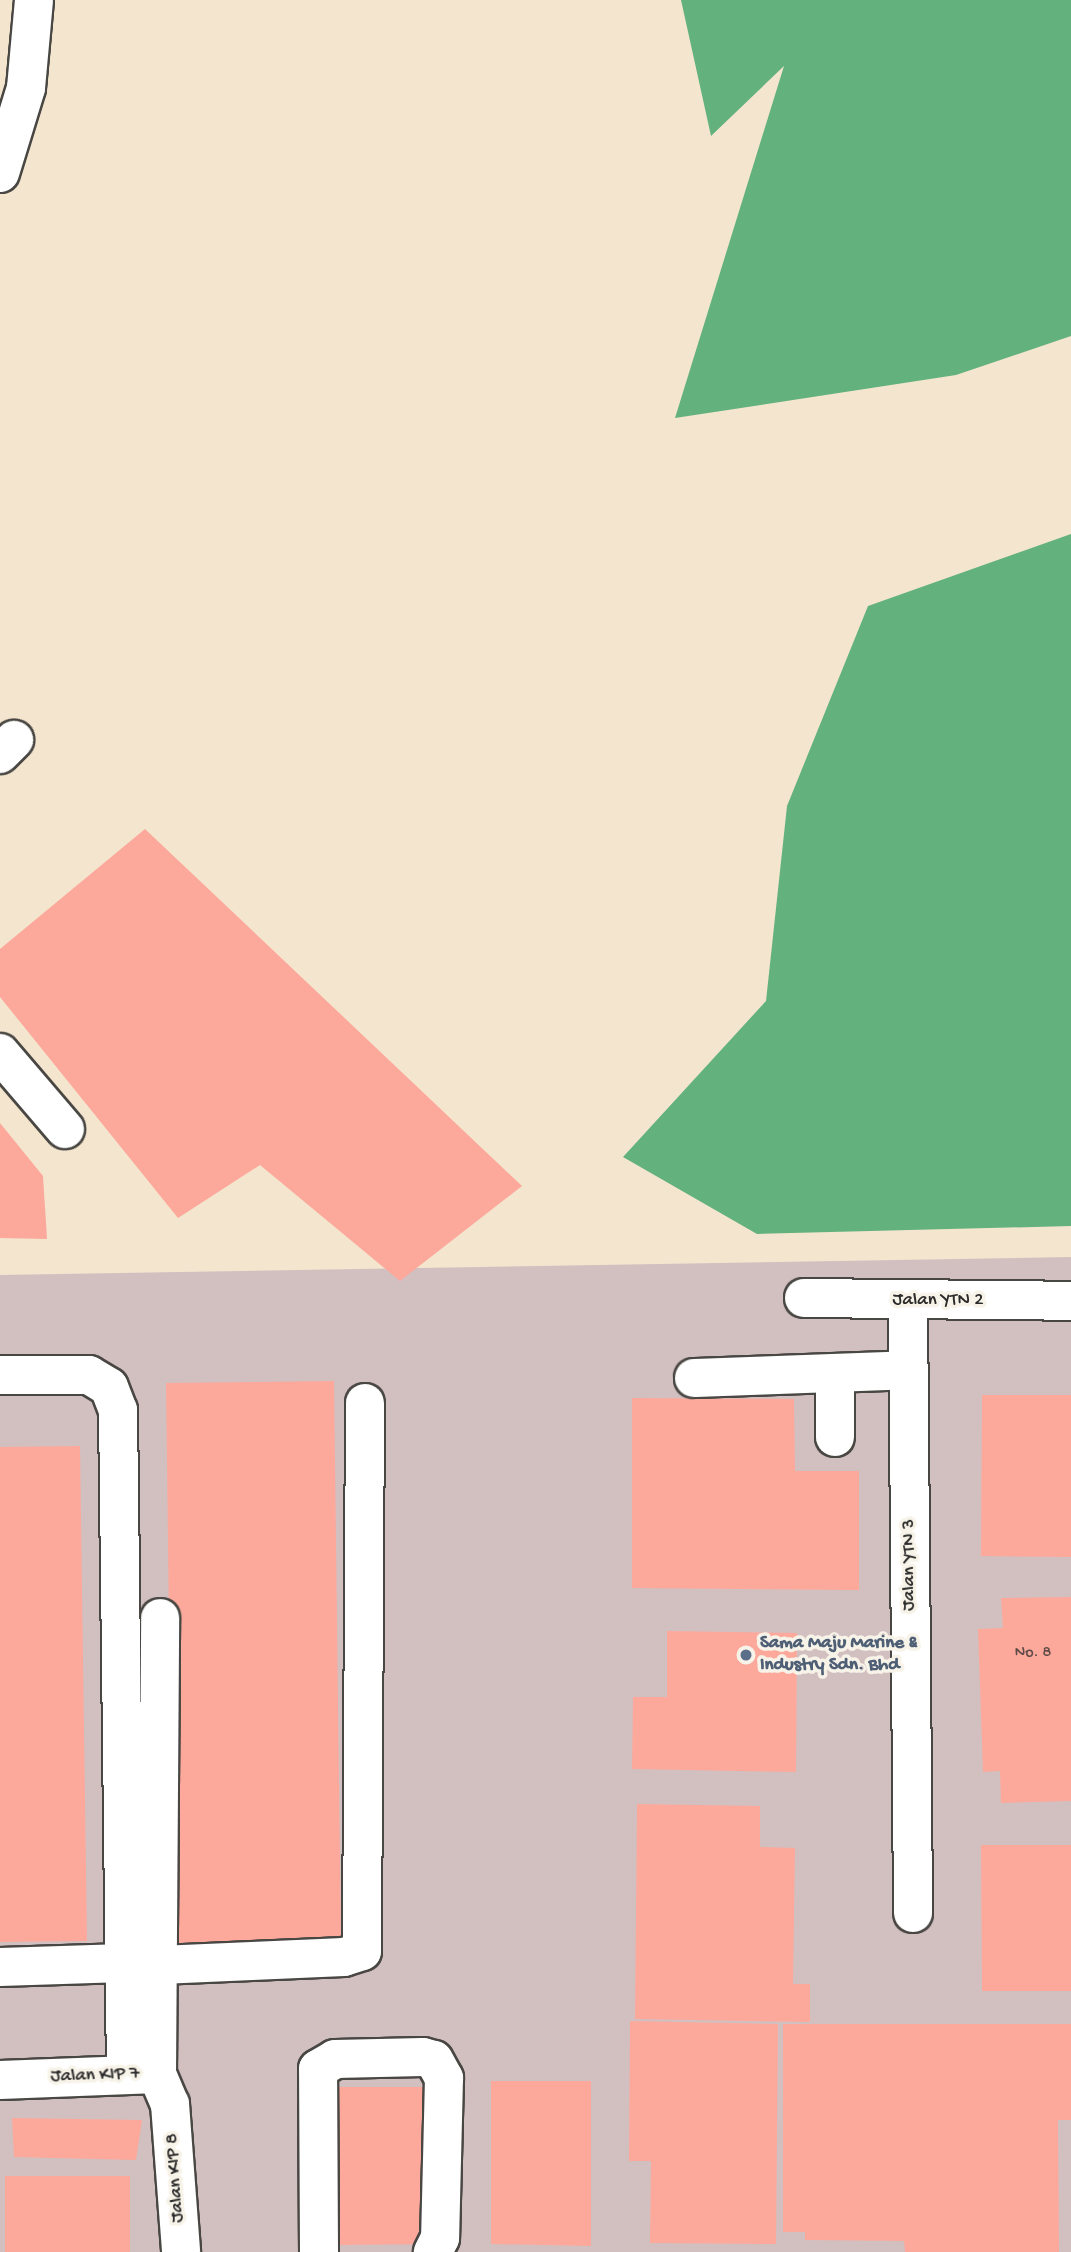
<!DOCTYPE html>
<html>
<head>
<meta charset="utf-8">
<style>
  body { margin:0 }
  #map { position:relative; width:1071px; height:2252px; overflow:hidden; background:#f4e5ce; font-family:"Gochi Hand",sans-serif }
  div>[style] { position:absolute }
  .industrial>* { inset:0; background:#d2bfc0 }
  .forest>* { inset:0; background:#63b27e }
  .building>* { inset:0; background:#fca99c }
  .roads { filter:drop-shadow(2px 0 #494743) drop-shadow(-2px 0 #494743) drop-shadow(0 2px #494743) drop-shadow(0 -2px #494743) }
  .minor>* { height:38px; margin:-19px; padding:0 19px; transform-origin:19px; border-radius:19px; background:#fff }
  .dots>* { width:19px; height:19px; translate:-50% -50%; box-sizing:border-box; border:4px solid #f7f3e8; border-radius:50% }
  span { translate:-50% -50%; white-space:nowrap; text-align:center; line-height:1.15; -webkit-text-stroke:7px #f7f3e8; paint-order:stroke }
  .number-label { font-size:16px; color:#5f4a47 }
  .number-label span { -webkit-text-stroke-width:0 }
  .street-label { font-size:19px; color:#2b2b2b }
  .service-label { font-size:19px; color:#4e5e75; font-weight:700 }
  .left { translate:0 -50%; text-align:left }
</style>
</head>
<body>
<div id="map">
  <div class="industrial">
    <div style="clip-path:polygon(1071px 1257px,1071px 2252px,0 2252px,0 1275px)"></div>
  </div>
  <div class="forest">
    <div style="clip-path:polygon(681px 0,1071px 0,1071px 336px,956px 375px,675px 418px,784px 66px,711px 136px)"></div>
    <div style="clip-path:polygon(1071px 534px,1071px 1226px,757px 1234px,623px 1157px,766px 1001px,787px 806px,868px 606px)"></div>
  </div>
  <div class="building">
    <div style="clip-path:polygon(145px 829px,522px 1186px,400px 1281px,260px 1165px,178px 1218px,0 997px,0 949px)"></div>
    <div style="clip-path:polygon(0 1123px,43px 1176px,47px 1239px,0 1238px)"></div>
    <div style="clip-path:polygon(334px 1381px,341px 1943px,173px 1944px,166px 1383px)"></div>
    <div style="clip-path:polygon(982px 1395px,1071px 1395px,1071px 1557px,981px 1556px)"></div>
    <div style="clip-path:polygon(632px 1398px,794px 1399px,795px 1471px,859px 1471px,859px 1590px,632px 1588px)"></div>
    <div style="clip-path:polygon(80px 1446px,87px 1941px,0 1942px,0 1447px)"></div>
    <div style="clip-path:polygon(1071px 1597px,1071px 1801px,1001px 1803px,1000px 1771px,983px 1772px,978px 1629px,1003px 1628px,1001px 1598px)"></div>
    <div style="clip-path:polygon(667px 1631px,797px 1633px,796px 1772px,632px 1769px,633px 1697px,667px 1697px)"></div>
    <div style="clip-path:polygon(637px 1804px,760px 1806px,760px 1847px,795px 1848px,793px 1984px,810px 1984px,810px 2022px,635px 2019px)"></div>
    <div style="clip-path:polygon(981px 1845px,1071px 1845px,1071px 1991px,982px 1991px)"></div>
    <div style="clip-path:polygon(630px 2021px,778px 2024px,776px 2244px,650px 2243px,651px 2161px,629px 2161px)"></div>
    <div style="clip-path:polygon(783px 2024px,1071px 2024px,1071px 2120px,1058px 2120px,1059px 2252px,905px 2252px,904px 2241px,805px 2240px,805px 2232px,783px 2232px)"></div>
    <div style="clip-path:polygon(491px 2081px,591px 2081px,591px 2246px,491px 2244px)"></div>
    <div style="clip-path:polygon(338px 2087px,434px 2087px,435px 2244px,339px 2245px)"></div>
    <div style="clip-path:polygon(12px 2118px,142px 2120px,136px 2160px,14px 2157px)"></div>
    <div style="clip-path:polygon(5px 2176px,130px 2176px,130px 2252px,5px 2252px)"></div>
  </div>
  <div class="roads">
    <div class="minor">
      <div style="left:0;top:173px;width:89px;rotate:-73deg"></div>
      <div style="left:26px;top:88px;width:88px;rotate:-84.8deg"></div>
      <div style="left:0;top:754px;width:20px;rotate:-45deg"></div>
      <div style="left:0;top:1053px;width:100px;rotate:49.5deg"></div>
      <div style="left:804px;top:1298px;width:267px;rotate:0.6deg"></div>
      <div style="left:908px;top:1301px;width:612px;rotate:89.53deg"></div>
      <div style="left:0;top:1375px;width:89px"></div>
      <div style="left:89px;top:1375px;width:23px;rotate:31deg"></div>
      <div style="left:109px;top:1387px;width:25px;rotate:69deg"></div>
      <div style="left:118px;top:1410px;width:665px;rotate:89.31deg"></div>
      <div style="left:694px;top:1378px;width:215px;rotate:-2.1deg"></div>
      <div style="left:835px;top:1437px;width:64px;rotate:-90deg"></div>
      <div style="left:160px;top:1965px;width:184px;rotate:-2.5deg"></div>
      <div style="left:344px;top:1957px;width:19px;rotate:-18deg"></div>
      <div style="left:362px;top:1951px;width:548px;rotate:-89.69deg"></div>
      <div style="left:0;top:1967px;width:124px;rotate:-1.8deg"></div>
      <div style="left:157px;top:2074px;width:456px;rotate:-89.6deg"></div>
      <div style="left:0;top:2080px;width:157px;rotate:-2.2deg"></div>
      <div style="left:157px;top:2074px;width:33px;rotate:67deg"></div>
      <div style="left:170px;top:2104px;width:148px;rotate:85.7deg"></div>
      <div style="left:319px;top:2252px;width:183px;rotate:-90.3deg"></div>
      <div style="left:318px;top:2069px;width:20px;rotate:-30deg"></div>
      <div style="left:335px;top:2059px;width:88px;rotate:-1.3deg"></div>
      <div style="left:423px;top:2057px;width:11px;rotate:15deg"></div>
      <div style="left:434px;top:2060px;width:21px;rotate:61deg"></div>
      <div style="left:444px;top:2078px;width:160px;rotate:91.4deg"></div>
      <div style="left:440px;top:2238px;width:16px;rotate:117deg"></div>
    </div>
  </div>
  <div class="dots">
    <div style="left:746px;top:1655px;background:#5c6f8a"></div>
  </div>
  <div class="number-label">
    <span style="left:1033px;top:1654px">No. 8</span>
  </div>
  <div class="street-label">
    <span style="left:938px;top:1301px">Jalan YTN 2</span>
    <span style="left:910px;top:1565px;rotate:-90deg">Jalan YTN 3</span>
    <span style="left:95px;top:2076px;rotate:-2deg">Jalan KIP 7</span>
    <span style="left:176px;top:2178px;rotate:-94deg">Jalan KIP 8</span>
  </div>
  <div class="service-label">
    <span class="left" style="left:760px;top:1655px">Sama Maju Marine &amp;<br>Industry Sdn. Bhd</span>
  </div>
</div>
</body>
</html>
